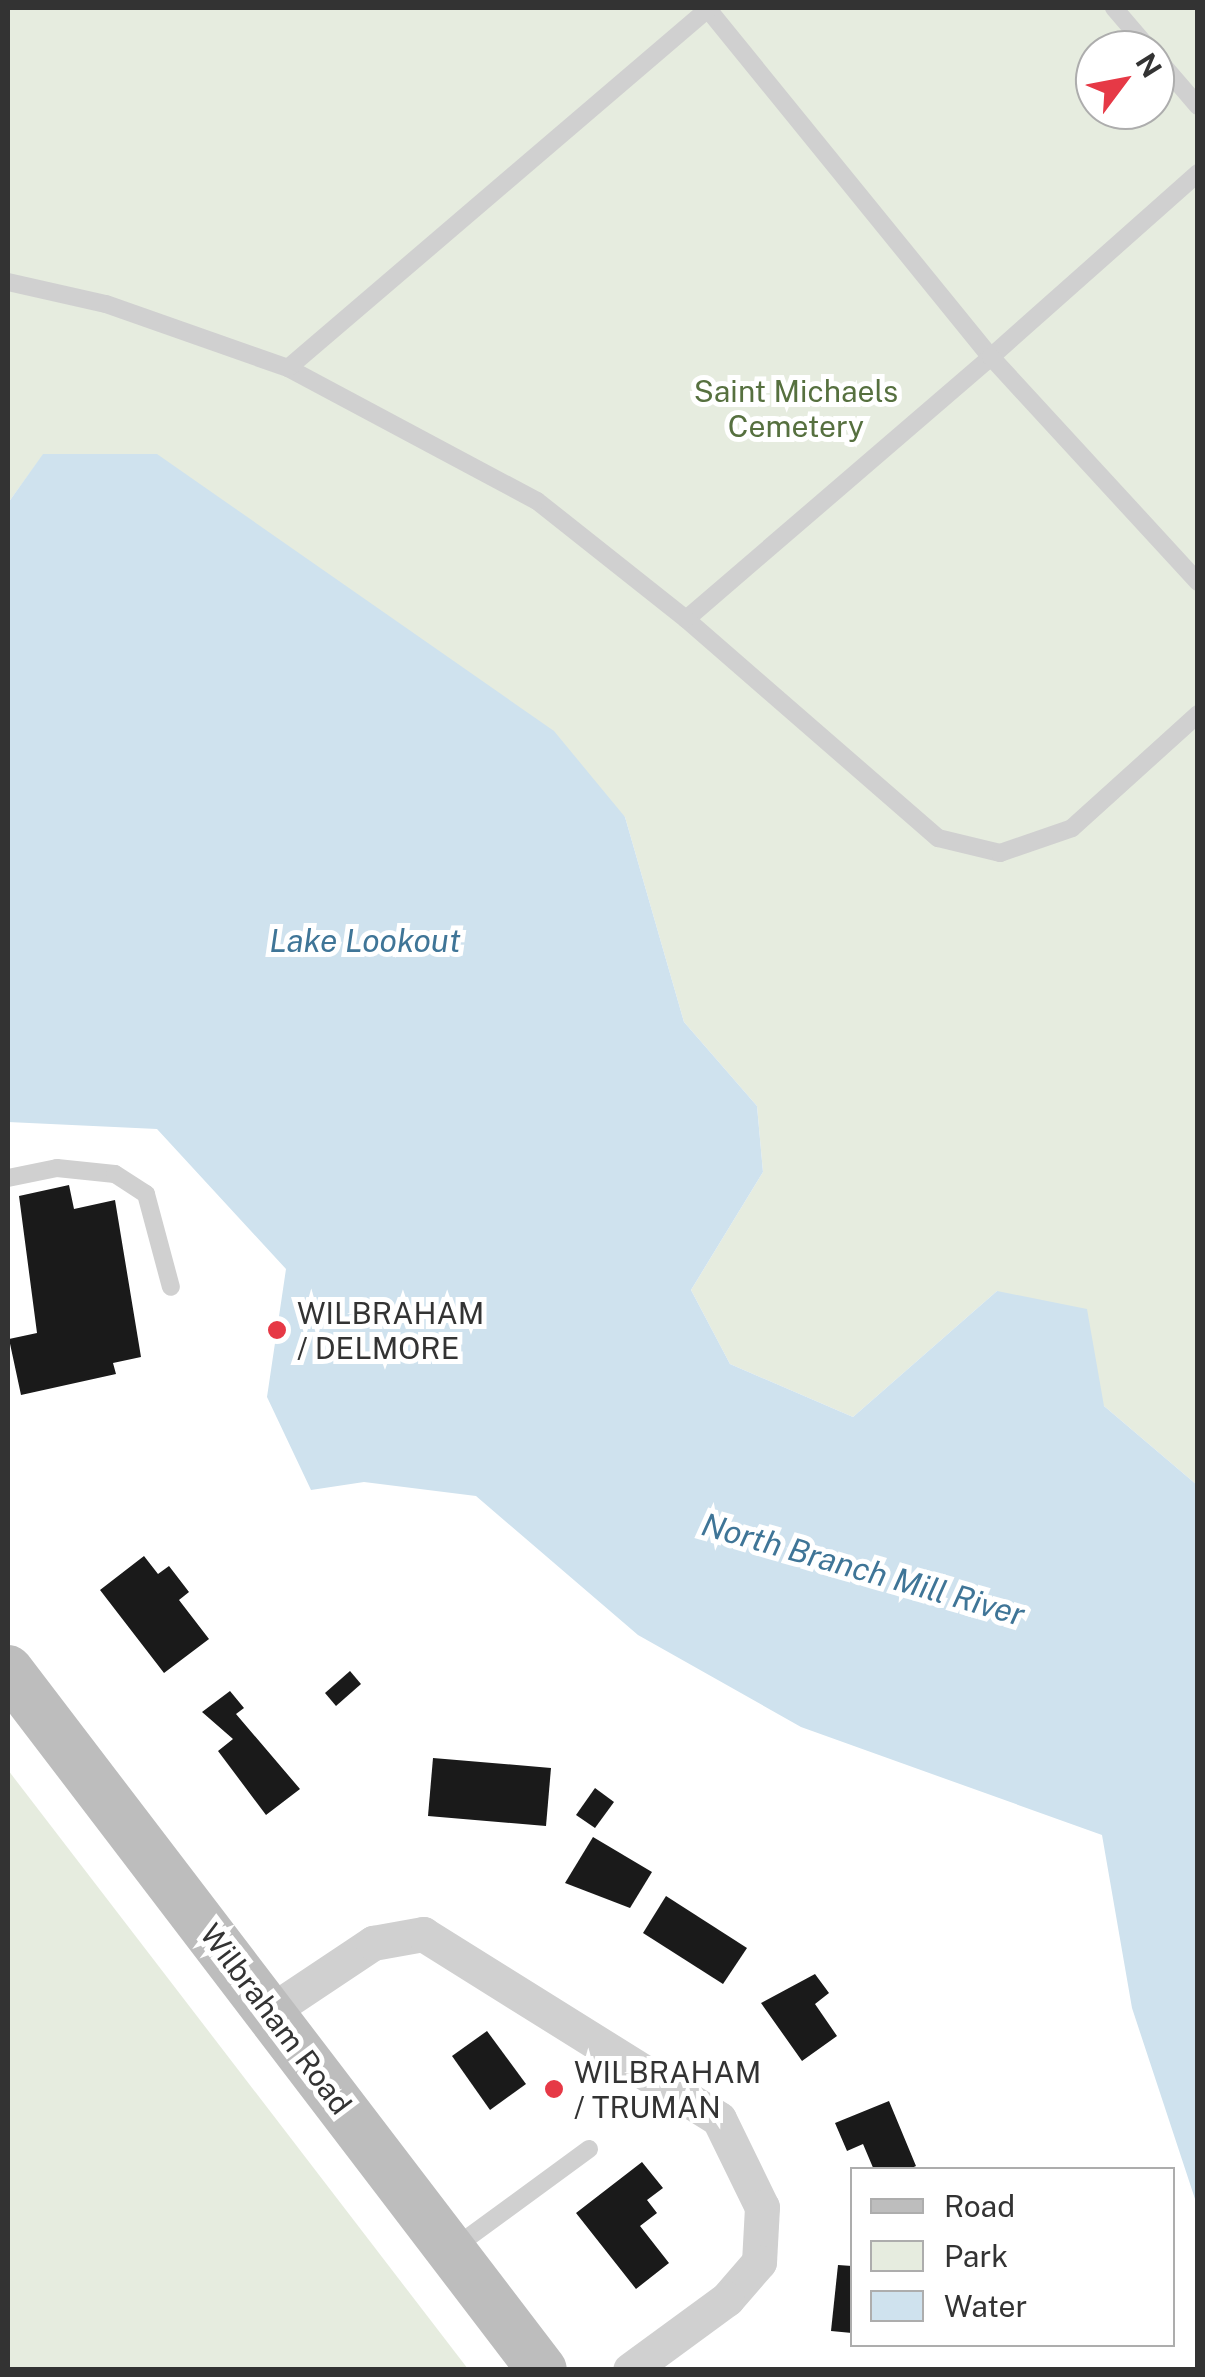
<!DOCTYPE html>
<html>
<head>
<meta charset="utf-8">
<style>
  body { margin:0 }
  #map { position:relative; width:1205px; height:2377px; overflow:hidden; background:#fff; font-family:"Public Sans",sans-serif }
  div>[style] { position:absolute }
  .green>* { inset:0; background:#e6ecdf }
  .water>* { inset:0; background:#cfe2ee }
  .building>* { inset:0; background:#1a1a1a }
  .lane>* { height:18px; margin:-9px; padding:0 9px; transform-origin:9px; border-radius:9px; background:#d0d0d0 }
  .street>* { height:35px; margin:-17.5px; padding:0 17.5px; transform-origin:17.5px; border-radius:17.5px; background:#d0d0d0 }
  .secondary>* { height:50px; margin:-25px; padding:0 25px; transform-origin:25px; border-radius:25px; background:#bdbdbd }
  .dots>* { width:28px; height:28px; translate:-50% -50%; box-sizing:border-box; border:5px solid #fff; border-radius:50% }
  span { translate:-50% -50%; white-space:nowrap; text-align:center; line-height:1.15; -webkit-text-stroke:10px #fff; paint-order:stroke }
  .park-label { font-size:30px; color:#56703f }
  .poi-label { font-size:30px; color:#333 }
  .left { translate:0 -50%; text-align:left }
  .street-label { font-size:30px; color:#333 }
  .water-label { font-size:32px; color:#3f7597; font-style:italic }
  .frame { position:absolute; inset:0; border:10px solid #333; pointer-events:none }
  .legend { position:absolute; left:850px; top:2167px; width:325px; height:180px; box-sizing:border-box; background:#fff; border:2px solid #adadad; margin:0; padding:12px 18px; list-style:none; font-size:30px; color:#333 }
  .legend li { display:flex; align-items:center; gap:20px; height:50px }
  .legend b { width:50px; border:2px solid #adadad }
  .north { position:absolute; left:1075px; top:30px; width:100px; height:100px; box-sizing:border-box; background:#fff; border:2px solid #adadad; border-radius:50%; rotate:58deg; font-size:28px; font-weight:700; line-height:40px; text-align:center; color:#333 }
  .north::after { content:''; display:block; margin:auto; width:35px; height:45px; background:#e63946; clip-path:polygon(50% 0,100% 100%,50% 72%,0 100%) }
</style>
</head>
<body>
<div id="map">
  <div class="green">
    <div style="clip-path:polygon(evenodd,8px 8px,1197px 8px,1197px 1485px,1104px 1406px,997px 1291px,853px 1417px,730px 1364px,691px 1290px,763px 1172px,757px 1106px,684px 1022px,625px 817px,43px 455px,8px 503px,8px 8px,1095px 50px,1155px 50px,1155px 110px,1095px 110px,1095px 50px)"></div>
    <div style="clip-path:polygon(8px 1770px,468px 2369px,8px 2369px)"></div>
  </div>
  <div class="water">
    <div style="clip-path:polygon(43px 454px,157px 454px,554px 731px,625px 817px,684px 1022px,757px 1106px,763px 1172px,691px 1290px,730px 1364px,853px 1417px,997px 1291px,1087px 1309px,1104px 1406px,1197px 1485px,1197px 2205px,1132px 2008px,1102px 1835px,801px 1727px,638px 1635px,476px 1496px,364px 1482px,311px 1490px,267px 1397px,286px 1269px,157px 1129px,8px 1122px,8px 503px)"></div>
  </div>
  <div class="building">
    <div style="clip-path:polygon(69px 1185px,74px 1209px,115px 1200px,141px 1357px,113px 1363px,116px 1374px,21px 1395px,9px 1339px,37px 1333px,19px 1196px)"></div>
    <div style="clip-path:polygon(144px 1556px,158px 1574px,169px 1566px,189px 1592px,179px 1600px,209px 1639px,164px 1673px,100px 1590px)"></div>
    <div style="clip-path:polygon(350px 1671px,361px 1684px,336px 1706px,325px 1693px)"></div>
    <div style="clip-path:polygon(230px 1691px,244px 1708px,236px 1714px,300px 1789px,266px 1815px,218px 1751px,233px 1739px,202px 1712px)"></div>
    <div style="clip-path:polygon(433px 1758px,551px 1768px,546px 1826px,428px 1816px)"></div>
    <div style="clip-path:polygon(595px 1788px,614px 1802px,595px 1828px,576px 1815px)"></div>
    <div style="clip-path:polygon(593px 1837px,652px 1872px,630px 1908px,565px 1883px)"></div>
    <div style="clip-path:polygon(666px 1896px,747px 1948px,723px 1984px,643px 1933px)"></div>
    <div style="clip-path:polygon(815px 1974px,829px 1993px,815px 2004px,837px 2036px,802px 2061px,761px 2003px)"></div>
    <div style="clip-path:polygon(487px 2031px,526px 2084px,490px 2110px,452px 2056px)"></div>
    <div style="clip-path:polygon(889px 2101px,916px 2166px,907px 2170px,874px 2170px,863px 2144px,847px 2151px,835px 2123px)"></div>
    <div style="clip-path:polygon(642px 2162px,663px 2188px,647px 2200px,657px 2213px,640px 2226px,669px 2263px,636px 2289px,576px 2213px)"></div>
    <div style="clip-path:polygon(838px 2265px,852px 2266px,852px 2333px,831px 2331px)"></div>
  </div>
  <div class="lane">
    <div style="left:707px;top:8px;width:450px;rotate:50.9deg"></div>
    <div style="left:991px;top:357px;width:402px;rotate:139.3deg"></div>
    <div style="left:686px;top:619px;width:334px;rotate:41deg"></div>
    <div style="left:938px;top:838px;width:64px;rotate:13.6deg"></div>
    <div style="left:1000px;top:853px;width:76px;rotate:-19.1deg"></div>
    <div style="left:1072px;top:828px;width:170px;rotate:-42.1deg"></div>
    <div style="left:1114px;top:8px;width:55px;rotate:49.4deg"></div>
    <div style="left:1155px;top:56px;width:66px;rotate:49.3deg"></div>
    <div style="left:1198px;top:173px;width:277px;rotate:138.4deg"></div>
    <div style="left:991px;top:357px;width:306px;rotate:47.4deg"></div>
    <div style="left:8px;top:282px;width:100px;rotate:12.7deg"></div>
    <div style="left:106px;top:304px;width:193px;rotate:19.4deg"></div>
    <div style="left:686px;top:619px;width:190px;rotate:-141.6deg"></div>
    <div style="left:537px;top:501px;width:282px;rotate:-151.9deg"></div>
    <div style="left:288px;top:368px;width:554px;rotate:-40.53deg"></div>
    <div style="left:8px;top:1178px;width:50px;rotate:-11.5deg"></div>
    <div style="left:57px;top:1168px;width:58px;rotate:5.9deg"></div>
    <div style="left:115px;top:1174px;width:37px;rotate:33deg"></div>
    <div style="left:146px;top:1194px;width:96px;rotate:75deg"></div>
    <div style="left:451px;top:2250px;width:171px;rotate:-36.2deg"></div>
  </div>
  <div class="street">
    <div style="left:271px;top:2011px;width:123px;rotate:-33.7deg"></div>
    <div style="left:373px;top:1943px;width:51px;rotate:-10.2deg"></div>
    <div style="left:423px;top:1934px;width:349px;rotate:32deg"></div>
    <div style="left:719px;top:2119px;width:98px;rotate:64deg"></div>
    <div style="left:762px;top:2207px;width:55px;rotate:93.1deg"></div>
    <div style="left:759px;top:2262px;width:49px;rotate:130.9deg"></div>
    <div style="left:727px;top:2299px;width:120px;rotate:143.8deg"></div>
  </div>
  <div class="secondary">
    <div style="left:8px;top:1670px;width:880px;rotate:52.66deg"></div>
  </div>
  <div class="dots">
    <div style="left:277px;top:1330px;background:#e63946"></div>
    <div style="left:554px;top:2089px;background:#e63946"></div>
  </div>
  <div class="park-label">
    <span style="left:796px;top:408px">Saint Michaels<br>Cemetery</span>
  </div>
  <div class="poi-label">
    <span class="left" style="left:297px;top:1330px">WILBRAHAM<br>/ DELMORE</span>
    <span class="left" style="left:574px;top:2089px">WILBRAHAM<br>/ TRUMAN</span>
  </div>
  <div class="street-label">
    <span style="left:276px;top:2019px;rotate:53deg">Wilbraham Road</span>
  </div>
  <div class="water-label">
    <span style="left:365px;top:941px">Lake Lookout</span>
    <span style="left:863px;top:1570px;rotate:16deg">North Branch Mill River</span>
  </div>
  <div class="frame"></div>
  <ul class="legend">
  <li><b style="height:12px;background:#bdbdbd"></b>Road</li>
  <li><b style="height:28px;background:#e6ecdf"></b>Park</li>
  <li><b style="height:28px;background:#cfe2ee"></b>Water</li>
  </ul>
  <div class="north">N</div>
</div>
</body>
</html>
